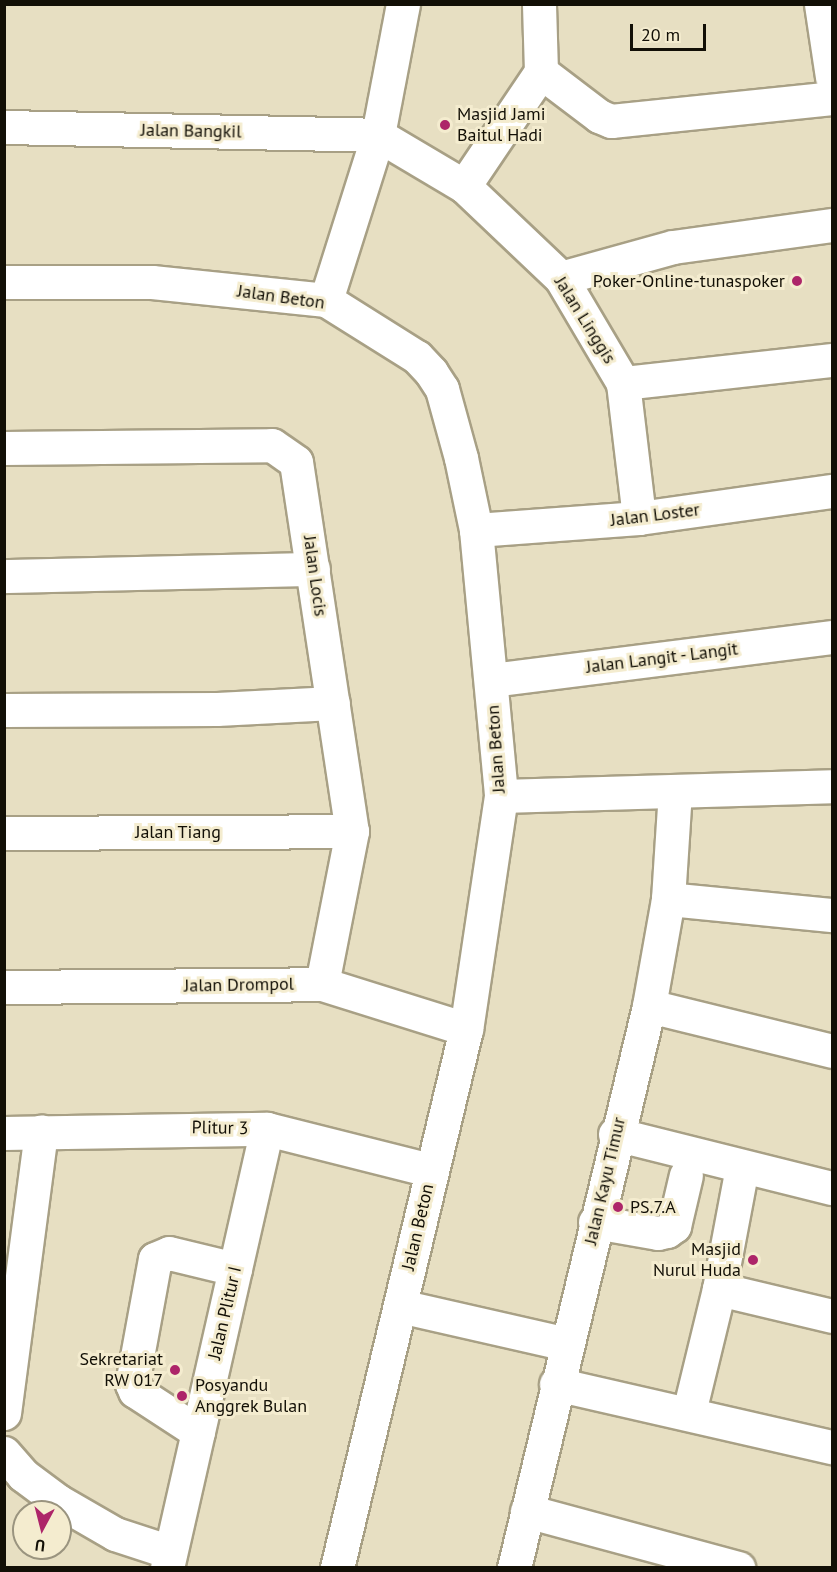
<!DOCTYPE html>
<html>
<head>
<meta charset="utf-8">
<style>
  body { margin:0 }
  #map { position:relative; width:837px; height:1572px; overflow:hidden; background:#e7dfc2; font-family:"PT Sans",sans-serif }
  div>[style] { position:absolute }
  .roads { filter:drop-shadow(2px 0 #a8a085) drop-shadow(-2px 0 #a8a085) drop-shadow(0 2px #a8a085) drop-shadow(0 -2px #a8a085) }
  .minor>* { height:33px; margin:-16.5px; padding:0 16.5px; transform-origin:16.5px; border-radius:16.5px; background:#fff }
  .dots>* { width:16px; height:16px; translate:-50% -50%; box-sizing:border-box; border:3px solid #f4eccf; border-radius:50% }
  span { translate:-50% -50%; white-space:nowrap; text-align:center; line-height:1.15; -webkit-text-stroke:6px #f4eccf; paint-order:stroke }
  .poi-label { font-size:18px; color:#120f06 }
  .left { translate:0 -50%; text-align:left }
  .right { translate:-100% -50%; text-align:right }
  .street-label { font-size:18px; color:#120f06 }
  .frame { position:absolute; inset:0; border:6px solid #120f06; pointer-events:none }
  .north { position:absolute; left:12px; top:1500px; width:60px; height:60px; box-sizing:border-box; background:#f4eccf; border:2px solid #9a947f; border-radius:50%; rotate:187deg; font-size:16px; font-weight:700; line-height:24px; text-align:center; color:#120f06 }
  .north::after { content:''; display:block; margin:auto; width:21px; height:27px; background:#ad2569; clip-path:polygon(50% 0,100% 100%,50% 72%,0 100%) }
  .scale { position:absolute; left:630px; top:24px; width:76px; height:27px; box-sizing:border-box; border:3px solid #120f06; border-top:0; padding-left:8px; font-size:18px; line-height:21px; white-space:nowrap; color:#120f06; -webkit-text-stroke:4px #f4eccf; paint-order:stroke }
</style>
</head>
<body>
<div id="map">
  <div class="roads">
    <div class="minor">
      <div style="left:821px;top:4px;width:74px;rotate:81.4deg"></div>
      <div style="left:541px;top:72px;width:73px;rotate:37.2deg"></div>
      <div style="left:599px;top:116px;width:13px;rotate:23deg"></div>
      <div style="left:611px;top:121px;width:222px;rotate:-5.9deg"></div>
      <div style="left:4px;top:127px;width:374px;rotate:1.2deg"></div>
      <div style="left:378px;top:135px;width:100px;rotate:30.7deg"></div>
      <div style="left:464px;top:186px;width:134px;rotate:43.5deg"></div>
      <div style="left:561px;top:278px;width:122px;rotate:59.4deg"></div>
      <div style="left:623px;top:383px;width:136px;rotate:83.2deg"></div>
      <div style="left:464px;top:186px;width:138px;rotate:-56deg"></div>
      <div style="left:541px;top:72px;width:68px;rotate:-91.7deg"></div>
      <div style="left:561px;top:278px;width:116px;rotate:-15.5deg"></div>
      <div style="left:673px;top:247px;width:161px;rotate:-7.9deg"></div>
      <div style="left:4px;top:282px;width:148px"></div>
      <div style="left:152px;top:282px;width:175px;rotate:5.9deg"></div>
      <div style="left:326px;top:300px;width:107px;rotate:32.1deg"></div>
      <div style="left:417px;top:357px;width:21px;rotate:47deg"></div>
      <div style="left:431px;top:372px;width:20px;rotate:57deg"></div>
      <div style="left:442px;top:389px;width:72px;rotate:74.6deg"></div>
      <div style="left:461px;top:458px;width:74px;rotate:78.2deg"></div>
      <div style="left:476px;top:530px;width:267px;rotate:84.6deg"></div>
      <div style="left:501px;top:796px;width:236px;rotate:98.5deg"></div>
      <div style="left:466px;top:1029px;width:554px;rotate:103.46deg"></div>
      <div style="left:326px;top:300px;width:173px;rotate:-72.5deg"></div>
      <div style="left:378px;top:135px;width:133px;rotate:-79.2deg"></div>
      <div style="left:623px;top:383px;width:210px;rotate:-6.3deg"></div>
      <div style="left:4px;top:448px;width:268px;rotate:-0.6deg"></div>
      <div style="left:272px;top:445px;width:29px;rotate:35deg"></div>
      <div style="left:296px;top:462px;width:373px;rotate:81.4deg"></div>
      <div style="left:352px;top:831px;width:156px;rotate:101.1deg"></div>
      <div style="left:476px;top:530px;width:163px;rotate:-4.2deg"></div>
      <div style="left:639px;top:518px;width:195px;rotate:-8deg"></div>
      <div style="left:4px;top:576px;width:309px;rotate:-1.3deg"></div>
      <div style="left:491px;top:680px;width:344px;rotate:-7.2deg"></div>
      <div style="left:4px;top:710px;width:213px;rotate:-0.3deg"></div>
      <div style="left:217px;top:709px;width:116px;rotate:-3deg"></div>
      <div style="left:501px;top:796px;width:331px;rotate:-1.7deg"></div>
      <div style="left:4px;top:833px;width:348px;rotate:-0.3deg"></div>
      <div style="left:668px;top:899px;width:165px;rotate:5.6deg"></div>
      <div style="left:4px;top:987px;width:318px;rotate:-0.5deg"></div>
      <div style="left:322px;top:984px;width:151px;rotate:17.4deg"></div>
      <div style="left:649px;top:1006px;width:188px;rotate:13.8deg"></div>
      <div style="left:4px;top:1133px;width:263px;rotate:-0.9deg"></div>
      <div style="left:267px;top:1129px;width:168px;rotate:14.1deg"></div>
      <div style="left:615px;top:1134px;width:224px;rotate:14deg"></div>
      <div style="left:595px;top:1222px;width:64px;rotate:9.9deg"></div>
      <div style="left:658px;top:1233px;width:9px;rotate:-13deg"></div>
      <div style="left:667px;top:1231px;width:9px;rotate:-36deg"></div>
      <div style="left:674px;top:1226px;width:52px;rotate:-76.8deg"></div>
      <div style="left:719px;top:1289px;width:116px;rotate:13.4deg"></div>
      <div style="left:400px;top:1306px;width:171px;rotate:12.8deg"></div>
      <div style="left:556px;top:1384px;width:283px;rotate:12.9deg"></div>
      <div style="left:689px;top:1412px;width:127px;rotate:-76.3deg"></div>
      <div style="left:719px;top:1289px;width:124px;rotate:-79.3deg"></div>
      <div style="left:4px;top:1413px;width:284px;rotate:-82.5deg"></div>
      <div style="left:198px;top:1432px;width:75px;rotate:-146.9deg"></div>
      <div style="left:135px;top:1391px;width:8px;rotate:-113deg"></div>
      <div style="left:132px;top:1384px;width:127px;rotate:-79.6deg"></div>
      <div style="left:155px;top:1259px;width:15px;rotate:-23deg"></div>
      <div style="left:169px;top:1253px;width:68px;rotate:13.6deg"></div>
      <div style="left:4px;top:1453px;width:29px;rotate:49deg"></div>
      <div style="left:23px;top:1475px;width:44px;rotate:36.6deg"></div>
      <div style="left:58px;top:1501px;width:66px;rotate:30.1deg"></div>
      <div style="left:115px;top:1534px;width:58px;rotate:18.1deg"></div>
      <div style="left:527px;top:1511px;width:219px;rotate:15.1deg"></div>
      <div style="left:167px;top:1568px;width:450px;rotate:-77.2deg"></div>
      <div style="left:514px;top:1568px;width:578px;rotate:-76.49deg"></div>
      <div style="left:649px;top:1006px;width:109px;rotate:-79.9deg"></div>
      <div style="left:668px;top:899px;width:108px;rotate:-86.3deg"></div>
    </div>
  </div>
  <div class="dots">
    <div style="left:445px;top:125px;background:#ad2569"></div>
    <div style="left:797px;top:281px;background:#ad2569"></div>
    <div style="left:618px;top:1207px;background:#ad2569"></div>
    <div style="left:753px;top:1260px;background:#ad2569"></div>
    <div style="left:175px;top:1370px;background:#ad2569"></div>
    <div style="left:182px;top:1396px;background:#ad2569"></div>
  </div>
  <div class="poi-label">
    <span class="left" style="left:457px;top:125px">Masjid Jami<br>Baitul Hadi</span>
    <span class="right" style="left:785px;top:281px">Poker-Online-tunaspoker</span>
    <span class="left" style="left:630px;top:1207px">PS.7.A</span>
    <span class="right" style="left:741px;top:1260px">Masjid<br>Nurul Huda</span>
    <span class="right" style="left:163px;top:1370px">Sekretariat<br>RW 017</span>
    <span class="left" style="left:195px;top:1396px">Posyandu<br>Anggrek Bulan</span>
  </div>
  <div class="street-label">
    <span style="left:191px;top:131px;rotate:1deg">Jalan Bangkil</span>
    <span style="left:281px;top:297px;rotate:8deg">Jalan Beton</span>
    <span style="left:585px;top:320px;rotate:58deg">Jalan Linggis</span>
    <span style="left:655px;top:515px;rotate:-7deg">Jalan Loster</span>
    <span style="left:315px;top:576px;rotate:82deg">Jalan Locis</span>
    <span style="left:662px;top:658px;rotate:-7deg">Jalan Langit - Langit</span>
    <span style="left:496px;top:749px;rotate:-94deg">Jalan Beton</span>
    <span style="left:178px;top:832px">Jalan Tiang</span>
    <span style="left:239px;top:985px;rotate:-1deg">Jalan Drompol</span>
    <span style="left:220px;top:1128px;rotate:1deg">Plitur 3</span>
    <span style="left:605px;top:1181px;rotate:-77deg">Jalan Kayu Timur</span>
    <span style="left:418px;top:1227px;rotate:-77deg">Jalan Beton</span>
    <span style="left:225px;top:1313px;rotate:-77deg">Jalan Plitur I</span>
  </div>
  <div class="frame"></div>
  <div class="north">U</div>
  <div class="scale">20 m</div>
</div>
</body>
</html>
